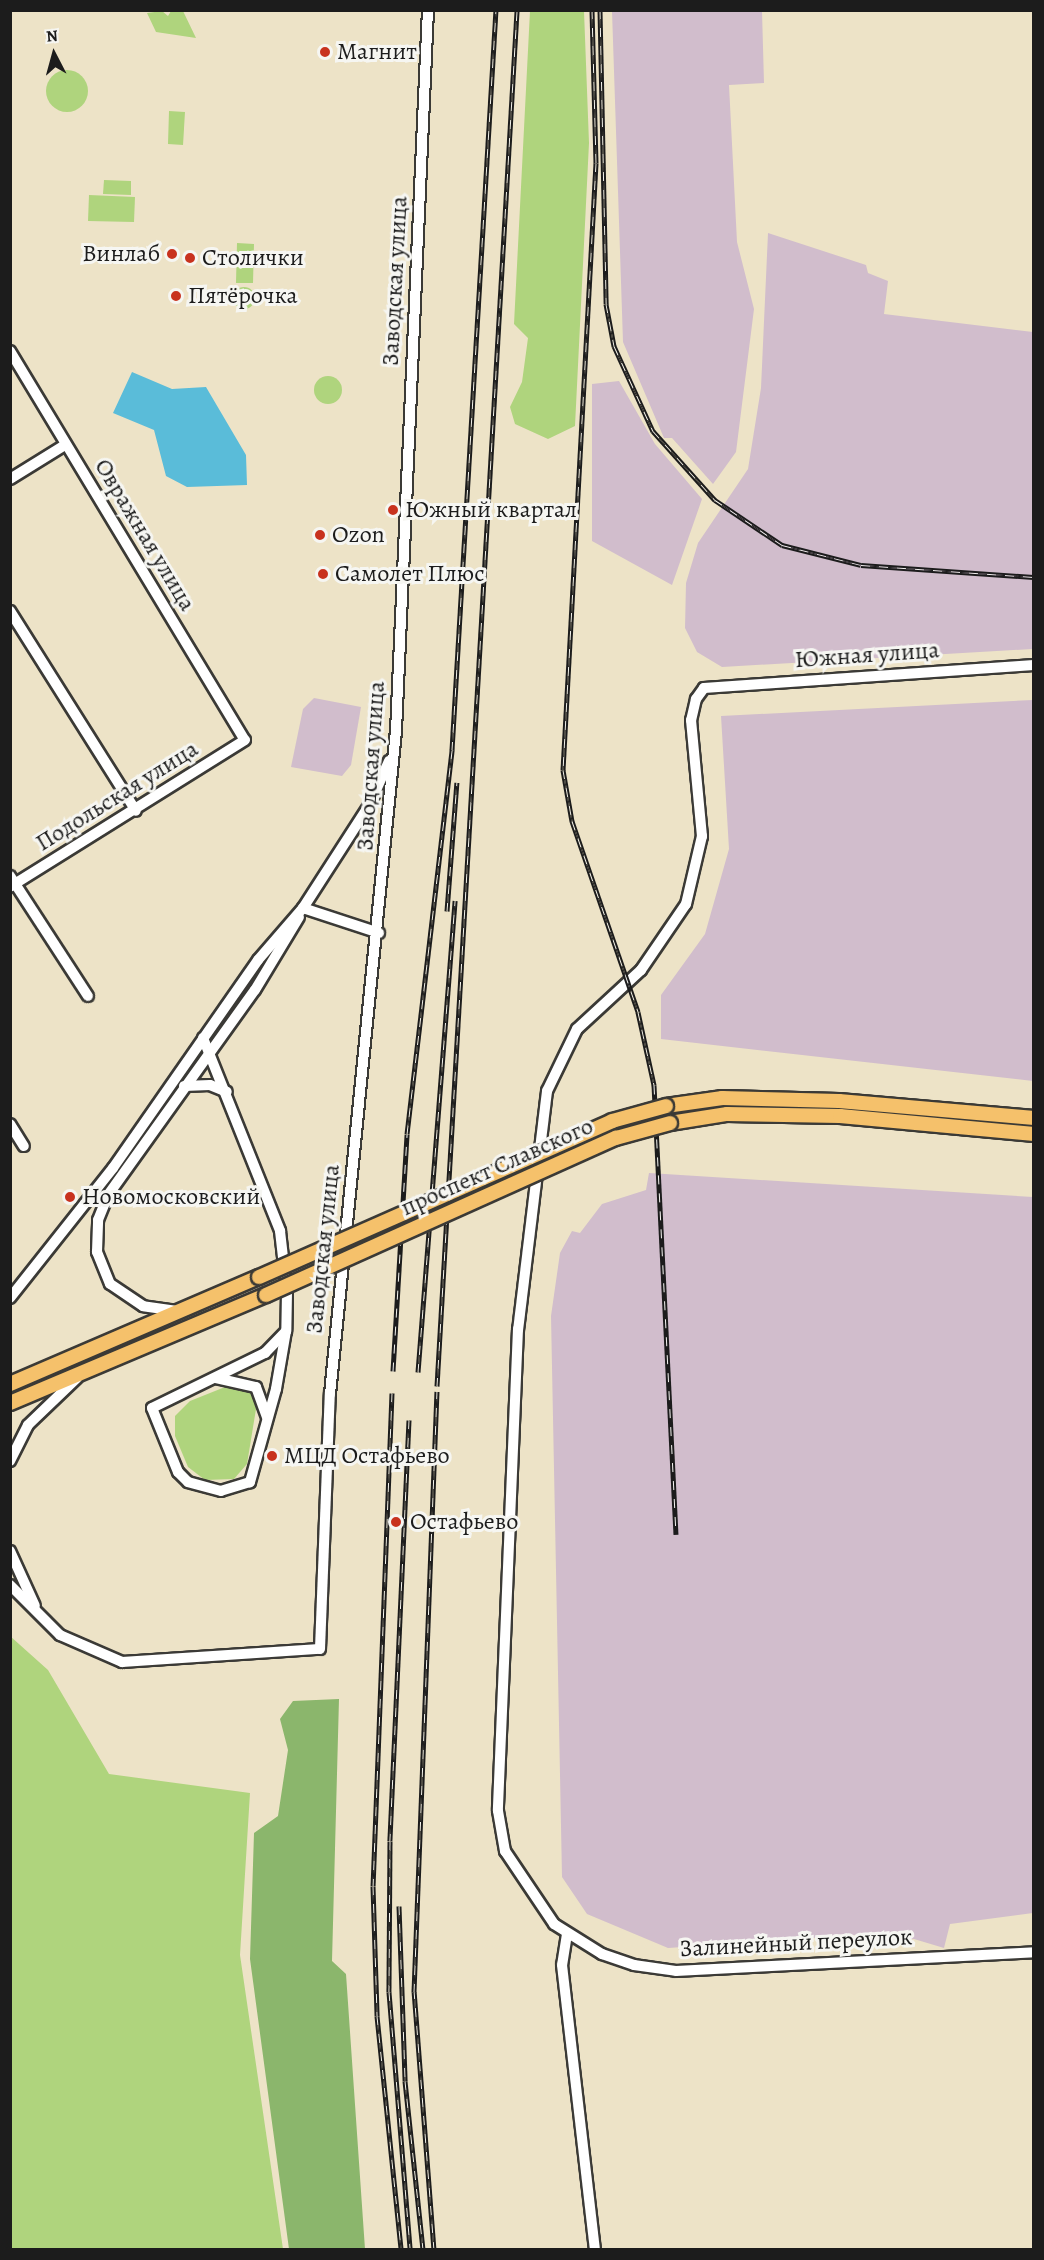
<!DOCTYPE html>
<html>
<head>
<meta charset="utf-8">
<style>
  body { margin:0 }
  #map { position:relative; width:1044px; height:2260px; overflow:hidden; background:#ede3c7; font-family:Alegreya,serif }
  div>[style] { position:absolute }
  .industrial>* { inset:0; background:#d1bdcc }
  .green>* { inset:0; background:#afd47d }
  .round { border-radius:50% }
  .forest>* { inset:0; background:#8bb66c }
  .water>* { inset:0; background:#5abcd9 }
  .roads { filter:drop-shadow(2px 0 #3b3a36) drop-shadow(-2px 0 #3b3a36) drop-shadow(0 2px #3b3a36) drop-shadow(0 -2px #3b3a36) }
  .minor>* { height:10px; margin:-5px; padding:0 5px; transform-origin:5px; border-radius:5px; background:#fff }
  .major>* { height:14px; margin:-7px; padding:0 7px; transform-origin:7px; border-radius:7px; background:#f5c16b }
  .rail>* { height:5px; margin-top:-2.5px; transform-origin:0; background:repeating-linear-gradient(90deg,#f6f6f2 0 9px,#1c1c1c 0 18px); box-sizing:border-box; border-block:2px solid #1c1c1c }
  .bridges { filter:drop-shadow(2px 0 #3b3a36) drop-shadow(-2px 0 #3b3a36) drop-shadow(0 2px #3b3a36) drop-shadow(0 -2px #3b3a36) }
  .major-bridge>* { height:14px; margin:-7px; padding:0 7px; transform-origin:7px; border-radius:7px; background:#f5c16b }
  .dots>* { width:16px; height:16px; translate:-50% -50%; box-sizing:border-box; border:3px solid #f6f6f2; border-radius:50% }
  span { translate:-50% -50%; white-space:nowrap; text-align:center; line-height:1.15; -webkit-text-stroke:6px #f6f6f2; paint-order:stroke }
  .poi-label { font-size:24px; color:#1c1c1c }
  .left { translate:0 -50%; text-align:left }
  .right { translate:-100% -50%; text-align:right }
  .street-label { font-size:24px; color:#1c1c1c }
  .frame { position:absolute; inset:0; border:12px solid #1c1c1c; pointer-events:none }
  .north { position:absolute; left:24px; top:24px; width:60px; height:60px; -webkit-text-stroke:4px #f6f6f2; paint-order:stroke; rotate:354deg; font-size:16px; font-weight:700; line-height:24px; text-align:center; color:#1c1c1c }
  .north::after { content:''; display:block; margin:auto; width:21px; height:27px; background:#1c1c1c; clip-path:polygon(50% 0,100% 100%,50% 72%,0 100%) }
</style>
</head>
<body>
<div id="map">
  <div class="industrial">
    <div style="clip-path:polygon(612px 11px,762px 11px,764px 83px,729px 85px,737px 242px,754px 309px,736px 452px,713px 484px,672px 438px,664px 438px,623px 342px)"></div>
    <div style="clip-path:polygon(768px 233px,866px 265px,868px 273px,888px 281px,884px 314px,1033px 332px,1033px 649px,722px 667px,697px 652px,685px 628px,686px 583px,698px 543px,748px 469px,761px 388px)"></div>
    <div style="clip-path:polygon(619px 381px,655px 444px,702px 499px,672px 585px,592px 541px,592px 384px)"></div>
    <div style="clip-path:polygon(314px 698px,361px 707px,351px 765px,342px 776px,291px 767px,303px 709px)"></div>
    <div style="clip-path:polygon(1033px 700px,1033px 1081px,661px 1039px,661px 995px,705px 934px,729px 849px,721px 716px)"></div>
    <div style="clip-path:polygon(649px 1173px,1033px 1197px,1033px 1913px,950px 1924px,944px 1948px,914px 1939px,871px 1941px,870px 1934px,668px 1948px,587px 1914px,562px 1877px,551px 1316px,560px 1253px,572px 1231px,580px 1233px,602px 1204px,646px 1190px)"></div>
  </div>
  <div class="green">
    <div style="clip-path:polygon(162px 11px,168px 16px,171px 11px,183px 11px,196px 38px,156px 32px,147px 13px)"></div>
    <div style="clip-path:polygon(530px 11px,584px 11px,589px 143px,575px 426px,548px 439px,515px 424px,510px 407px,522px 382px,528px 338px,514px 324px)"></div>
    <div class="round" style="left:46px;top:70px;width:42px;height:42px"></div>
    <div style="clip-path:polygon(169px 111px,185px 112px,183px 145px,168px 144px)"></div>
    <div style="clip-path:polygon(104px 180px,131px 181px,131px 195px,103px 194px)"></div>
    <div style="clip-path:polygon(89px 195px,135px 197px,134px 222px,88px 221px)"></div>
    <div style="clip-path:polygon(237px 243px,254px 244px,253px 283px,236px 283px)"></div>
    <div class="round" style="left:233px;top:287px;width:22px;height:22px"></div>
    <div class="round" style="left:314px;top:376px;width:28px;height:28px"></div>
    <div style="clip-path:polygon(230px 1385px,250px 1389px,257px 1403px,247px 1464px,234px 1479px,205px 1480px,188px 1467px,175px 1436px,175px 1416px,190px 1401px)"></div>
    <div style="clip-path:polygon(10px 1636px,48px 1670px,109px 1774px,250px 1793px,240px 1955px,283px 2249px,11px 2249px)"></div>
  </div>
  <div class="forest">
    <div style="clip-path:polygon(339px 1699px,332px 1961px,346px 1974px,365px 2249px,289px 2249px,250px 1959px,254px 1833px,278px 1816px,288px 1750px,280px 1719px,293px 1701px)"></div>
  </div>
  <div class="water">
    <div style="clip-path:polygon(132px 372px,172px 389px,206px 387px,246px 455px,247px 485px,187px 487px,166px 476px,154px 430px,113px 413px)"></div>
  </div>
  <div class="roads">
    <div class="minor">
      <div style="left:10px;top:351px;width:454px;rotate:58.9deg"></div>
      <div style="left:245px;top:740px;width:277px;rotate:148deg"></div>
      <div style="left:10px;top:479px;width:65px;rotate:-31.7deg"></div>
      <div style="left:10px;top:611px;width:236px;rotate:57.8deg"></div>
      <div style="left:1034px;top:665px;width:331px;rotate:176deg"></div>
      <div style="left:704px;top:688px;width:14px;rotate:126deg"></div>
      <div style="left:696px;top:699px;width:22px;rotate:103deg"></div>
      <div style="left:691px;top:720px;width:117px;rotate:84.6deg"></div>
      <div style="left:702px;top:836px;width:70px;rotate:103.2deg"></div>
      <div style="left:686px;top:904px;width:80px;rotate:124.3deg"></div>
      <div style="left:641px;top:970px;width:87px;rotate:137.3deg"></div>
      <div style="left:577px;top:1029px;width:69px;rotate:115.8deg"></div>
      <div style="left:547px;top:1091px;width:240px;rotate:96.9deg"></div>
      <div style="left:518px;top:1329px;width:482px;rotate:92.4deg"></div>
      <div style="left:498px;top:1811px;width:41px;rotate:80.1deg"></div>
      <div style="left:505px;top:1851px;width:88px;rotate:56.1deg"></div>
      <div style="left:554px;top:1924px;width:57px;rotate:32deg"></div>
      <div style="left:602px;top:1954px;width:34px;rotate:19deg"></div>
      <div style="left:634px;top:1965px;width:42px;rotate:8.1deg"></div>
      <div style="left:676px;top:1971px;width:359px;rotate:-3deg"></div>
      <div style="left:10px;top:876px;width:143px;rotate:57deg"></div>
      <div style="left:303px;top:908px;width:80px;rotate:18.2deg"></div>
      <div style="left:203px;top:1038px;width:208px;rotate:68.2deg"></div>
      <div style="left:280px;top:1231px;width:61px;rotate:83.5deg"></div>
      <div style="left:287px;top:1292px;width:39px;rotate:91deg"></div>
      <div style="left:286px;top:1331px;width:59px;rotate:99.8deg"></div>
      <div style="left:276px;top:1389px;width:97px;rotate:105.6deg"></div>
      <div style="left:250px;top:1482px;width:30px;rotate:163deg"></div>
      <div style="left:221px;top:1491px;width:34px;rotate:-165deg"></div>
      <div style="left:188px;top:1482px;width:14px;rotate:-135deg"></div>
      <div style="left:178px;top:1472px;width:69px;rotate:-112.1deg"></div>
      <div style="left:152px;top:1408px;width:126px;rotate:-26deg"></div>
      <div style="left:265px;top:1353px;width:30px;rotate:-46deg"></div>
      <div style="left:184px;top:1086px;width:26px;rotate:-2deg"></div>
      <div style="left:210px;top:1085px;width:18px;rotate:22deg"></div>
      <div style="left:10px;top:1124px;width:26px;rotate:58deg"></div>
      <div style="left:10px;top:1298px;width:166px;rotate:-51.6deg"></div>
      <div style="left:113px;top:1168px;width:254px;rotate:-55.1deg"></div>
      <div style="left:258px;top:960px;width:69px;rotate:-49.1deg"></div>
      <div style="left:303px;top:908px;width:124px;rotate:-57.2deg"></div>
      <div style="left:370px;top:804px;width:47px;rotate:-66.2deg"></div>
      <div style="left:177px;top:1311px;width:34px;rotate:-172deg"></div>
      <div style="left:143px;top:1306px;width:40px;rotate:-146deg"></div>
      <div style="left:110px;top:1284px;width:35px;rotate:-112deg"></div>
      <div style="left:97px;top:1252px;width:32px;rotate:-88deg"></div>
      <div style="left:98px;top:1220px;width:27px;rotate:-68deg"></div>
      <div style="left:108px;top:1195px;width:252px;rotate:-54.4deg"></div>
      <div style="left:255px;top:990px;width:85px;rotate:-58.9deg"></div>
      <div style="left:216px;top:1378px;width:41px;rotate:12.7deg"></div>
      <div style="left:256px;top:1387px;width:32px;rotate:70deg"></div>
      <div style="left:10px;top:1461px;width:40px;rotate:-63.4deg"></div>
      <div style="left:28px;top:1425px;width:68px;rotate:-43.8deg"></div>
      <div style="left:10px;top:1551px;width:60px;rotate:65.6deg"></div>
      <div style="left:10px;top:1585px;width:71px;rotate:45deg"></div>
      <div style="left:60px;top:1635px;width:68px;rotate:23.5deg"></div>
      <div style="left:122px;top:1662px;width:198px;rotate:-3.8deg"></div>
      <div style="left:320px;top:1649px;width:255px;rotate:-87.8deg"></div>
      <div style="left:330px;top:1394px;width:666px;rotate:-84.32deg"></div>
      <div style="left:396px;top:731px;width:722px;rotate:-87.46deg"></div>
      <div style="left:567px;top:1934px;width:31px;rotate:99deg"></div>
      <div style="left:562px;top:1965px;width:287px;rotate:83.4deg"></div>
    </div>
    <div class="major">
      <div style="left:666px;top:1106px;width:57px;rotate:-8.1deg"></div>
      <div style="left:722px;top:1098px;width:117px;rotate:1.5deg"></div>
      <div style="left:839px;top:1101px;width:196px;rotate:5deg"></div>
      <div style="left:670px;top:1123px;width:58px;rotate:-9deg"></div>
      <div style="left:727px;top:1114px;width:113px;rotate:1deg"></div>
      <div style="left:840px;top:1116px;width:195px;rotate:5.3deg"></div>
      <div style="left:10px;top:1384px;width:271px;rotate:-23.3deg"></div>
      <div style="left:10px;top:1403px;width:278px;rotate:-22.9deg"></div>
    </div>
  </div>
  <div class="rail">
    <div style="left:592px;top:10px;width:153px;rotate:88.5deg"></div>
    <div style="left:596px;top:163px;width:608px;rotate:93.11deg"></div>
    <div style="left:563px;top:770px;width:52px;rotate:80deg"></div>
    <div style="left:572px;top:821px;width:202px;rotate:70.9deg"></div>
    <div style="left:638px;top:1012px;width:75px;rotate:77.6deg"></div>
    <div style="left:654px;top:1085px;width:450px;rotate:87.2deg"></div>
    <div style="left:600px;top:10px;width:294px;rotate:88.8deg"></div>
    <div style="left:606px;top:304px;width:43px;rotate:79.2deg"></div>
    <div style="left:614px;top:346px;width:94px;rotate:65.4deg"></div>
    <div style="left:653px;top:431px;width:93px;rotate:48.1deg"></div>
    <div style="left:715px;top:500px;width:81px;rotate:33.9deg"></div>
    <div style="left:782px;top:545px;width:81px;rotate:14.2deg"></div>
    <div style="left:861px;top:565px;width:173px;rotate:4deg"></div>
    <div style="left:447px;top:911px;width:129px;rotate:-85.6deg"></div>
    <div style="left:393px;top:1371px;width:237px;rotate:-86.6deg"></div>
    <div style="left:407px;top:1134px;width:387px;rotate:-83.3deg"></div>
    <div style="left:452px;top:750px;width:741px;rotate:-86.6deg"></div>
    <div style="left:418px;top:1372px;width:473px;rotate:-85.5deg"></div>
    <div style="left:437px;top:1386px;width:1378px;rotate:-86.67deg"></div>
    <div style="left:392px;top:1393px;width:493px;rotate:92.2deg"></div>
    <div style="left:373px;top:1886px;width:130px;rotate:88.2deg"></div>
    <div style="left:377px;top:2016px;width:235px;rotate:84.1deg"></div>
    <div style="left:409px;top:1420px;width:421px;rotate:92.6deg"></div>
    <div style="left:390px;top:1841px;width:151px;rotate:90.4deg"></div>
    <div style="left:389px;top:1992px;width:259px;rotate:85.3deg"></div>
    <div style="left:399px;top:1906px;width:175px;rotate:88deg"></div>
    <div style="left:405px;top:2081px;width:170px;rotate:83.9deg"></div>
    <div style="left:434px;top:2250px;width:259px;rotate:-94.4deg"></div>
    <div style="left:414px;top:1992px;width:601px;rotate:-87.81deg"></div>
  </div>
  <div class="bridges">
    <div class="major-bridge">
      <div style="left:259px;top:1277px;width:386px;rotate:-23.8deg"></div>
      <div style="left:612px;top:1121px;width:56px;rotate:-15.5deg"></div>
      <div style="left:266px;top:1295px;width:384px;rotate:-24.2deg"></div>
      <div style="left:616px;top:1138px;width:56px;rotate:-15.5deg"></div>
    </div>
  </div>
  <div class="dots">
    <div style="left:325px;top:52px;background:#c8321e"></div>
    <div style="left:172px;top:254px;background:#c8321e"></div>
    <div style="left:190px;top:258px;background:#c8321e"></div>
    <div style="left:176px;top:296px;background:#c8321e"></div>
    <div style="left:393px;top:510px;background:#c8321e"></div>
    <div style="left:320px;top:535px;background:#c8321e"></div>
    <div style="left:323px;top:574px;background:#c8321e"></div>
    <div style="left:70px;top:1197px;background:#c8321e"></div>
    <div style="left:272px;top:1456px;background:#c8321e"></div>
    <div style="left:396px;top:1522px;background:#c8321e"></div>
  </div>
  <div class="poi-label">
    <span class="left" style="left:337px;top:52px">Магнит</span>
    <span class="right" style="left:160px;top:254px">Винлаб</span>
    <span class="left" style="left:202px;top:258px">Столички</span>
    <span class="left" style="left:188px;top:296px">Пятёрочка</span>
    <span class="left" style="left:405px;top:510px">Южный квартал</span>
    <span class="left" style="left:332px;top:535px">Ozon</span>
    <span class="left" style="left:335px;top:574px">Самолет Плюс</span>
    <span class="left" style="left:82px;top:1197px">Новомосковский</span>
    <span class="left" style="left:284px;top:1456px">МЦД Остафьево</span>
    <span class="left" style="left:410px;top:1522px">Остафьево</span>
  </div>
  <div class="street-label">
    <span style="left:395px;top:281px;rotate:-87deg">Заводская улица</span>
    <span style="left:145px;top:535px;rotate:59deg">Овражная улица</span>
    <span style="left:867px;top:655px;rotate:-4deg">Южная улица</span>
    <span style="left:371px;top:766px;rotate:-86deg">Заводская улица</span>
    <span style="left:117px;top:796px;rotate:-32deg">Подольская улица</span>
    <span style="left:497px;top:1167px;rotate:-24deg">проспект Славского</span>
    <span style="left:323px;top:1249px;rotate:-84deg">Заводская улица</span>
    <span style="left:796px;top:1943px;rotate:-3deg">Залинейный переулок</span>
  </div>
  <div class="frame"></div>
  <div class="north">N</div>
</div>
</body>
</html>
